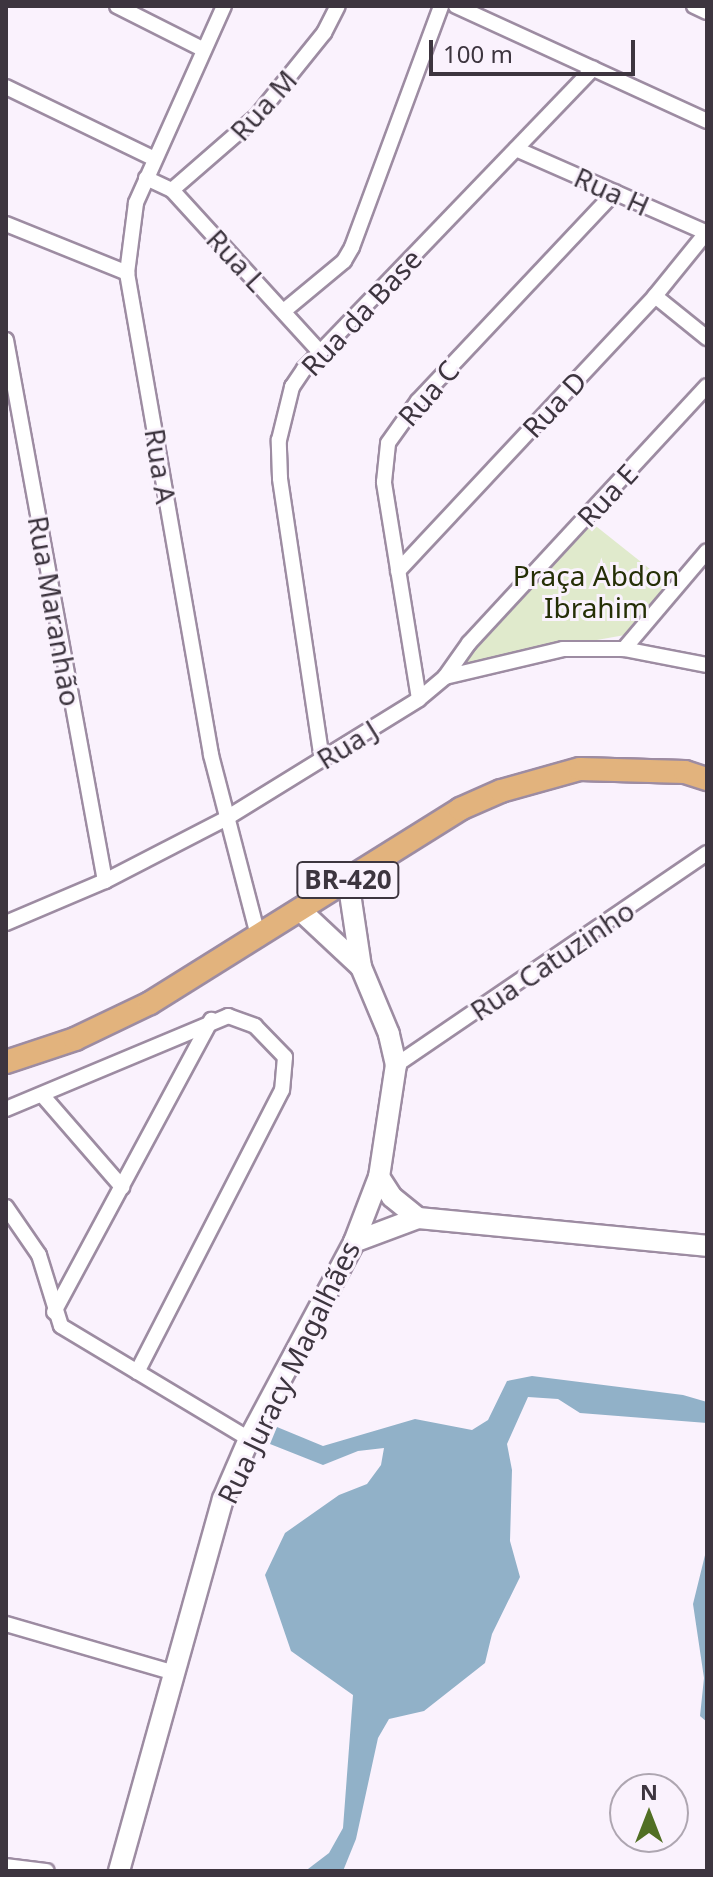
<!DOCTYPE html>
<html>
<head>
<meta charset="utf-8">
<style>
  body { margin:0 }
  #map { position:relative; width:713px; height:1877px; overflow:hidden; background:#faf2fd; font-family:"Noto Sans",sans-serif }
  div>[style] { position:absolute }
  .green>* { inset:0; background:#e0eacc }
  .water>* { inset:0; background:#91b1c8 }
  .roads { filter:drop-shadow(2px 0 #9d8ca2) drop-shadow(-2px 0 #9d8ca2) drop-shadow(0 2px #9d8ca2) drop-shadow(0 -2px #9d8ca2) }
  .street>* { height:14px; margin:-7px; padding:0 7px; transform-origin:7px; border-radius:7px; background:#fff }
  .secondary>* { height:20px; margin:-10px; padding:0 10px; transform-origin:10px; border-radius:10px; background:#fff }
  .primary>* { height:22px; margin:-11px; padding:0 11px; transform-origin:11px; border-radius:11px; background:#e2b37d }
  span { translate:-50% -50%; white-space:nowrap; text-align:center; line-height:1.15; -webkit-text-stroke:6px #faf2fd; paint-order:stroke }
  .shield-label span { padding:2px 6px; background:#faf2fd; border:2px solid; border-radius:6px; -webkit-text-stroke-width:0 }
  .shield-label { font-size:26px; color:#3d353f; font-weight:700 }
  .street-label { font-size:28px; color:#3d353f }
  .park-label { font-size:28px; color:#252f06 }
  .frame { position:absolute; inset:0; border:8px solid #3d353f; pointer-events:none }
  .north { position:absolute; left:609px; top:1773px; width:80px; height:80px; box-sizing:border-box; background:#faf2fd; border:2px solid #aea6b1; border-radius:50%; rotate:0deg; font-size:22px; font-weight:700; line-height:32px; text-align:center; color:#3d353f }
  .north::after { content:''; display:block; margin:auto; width:28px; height:36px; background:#516f24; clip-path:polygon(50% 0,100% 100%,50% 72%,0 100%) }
  .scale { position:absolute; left:429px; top:40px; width:206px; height:36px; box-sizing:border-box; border:4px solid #3d353f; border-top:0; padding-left:10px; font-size:24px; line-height:28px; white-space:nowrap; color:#3d353f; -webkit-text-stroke:6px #faf2fd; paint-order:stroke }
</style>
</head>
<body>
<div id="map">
  <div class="green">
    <div style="clip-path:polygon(592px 523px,670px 585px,625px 635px,462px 664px)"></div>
  </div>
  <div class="water">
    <div style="clip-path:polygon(532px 1376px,683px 1395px,707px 1402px,707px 1423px,580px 1413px,558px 1399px,528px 1397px,507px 1444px,512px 1470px,510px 1541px,520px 1577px,492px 1634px,485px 1663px,424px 1711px,389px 1719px,378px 1738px,356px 1839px,343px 1871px,282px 1871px,308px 1869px,329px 1853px,343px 1828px,353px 1695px,291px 1651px,265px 1575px,285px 1533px,339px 1495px,367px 1484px,381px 1465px,384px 1448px,358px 1451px,323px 1465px,270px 1444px,277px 1427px,323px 1446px,415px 1419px,472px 1430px,488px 1420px,507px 1381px)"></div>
    <div style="clip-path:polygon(707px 1547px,707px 1722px,700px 1716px,704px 1678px,693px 1604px)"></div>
  </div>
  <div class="roads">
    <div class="street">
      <div style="left:117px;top:6px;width:95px;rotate:26.8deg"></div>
      <div style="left:224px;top:6px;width:216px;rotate:114.1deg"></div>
      <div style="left:136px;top:203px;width:71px;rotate:97.3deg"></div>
      <div style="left:127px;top:273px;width:489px;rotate:80.1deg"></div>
      <div style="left:211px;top:755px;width:190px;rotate:75.4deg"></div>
      <div style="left:456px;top:6px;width:276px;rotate:24.6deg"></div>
      <div style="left:694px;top:6px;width:14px;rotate:25deg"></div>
      <div style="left:6px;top:87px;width:163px;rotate:25.8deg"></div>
      <div style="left:516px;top:149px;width:209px;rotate:23.7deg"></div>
      <div style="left:146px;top:178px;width:29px;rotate:25deg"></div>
      <div style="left:172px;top:190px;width:219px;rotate:47.6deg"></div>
      <div style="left:172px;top:190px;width:113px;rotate:-41deg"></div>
      <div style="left:257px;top:116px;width:107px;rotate:-51.1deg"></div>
      <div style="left:324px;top:33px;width:30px;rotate:-63deg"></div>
      <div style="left:6px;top:224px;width:131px;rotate:22deg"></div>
      <div style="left:655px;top:296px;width:67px;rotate:38.9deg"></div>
      <div style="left:285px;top:310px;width:77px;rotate:-39.7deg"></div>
      <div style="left:344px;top:261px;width:16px;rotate:-60deg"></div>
      <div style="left:352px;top:247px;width:257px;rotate:-69.7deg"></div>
      <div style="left:6px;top:340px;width:550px;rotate:79.63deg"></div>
      <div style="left:398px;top:571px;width:376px;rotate:-46.9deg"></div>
      <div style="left:655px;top:296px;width:81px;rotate:-51deg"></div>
      <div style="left:624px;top:649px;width:128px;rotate:-49.7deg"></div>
      <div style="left:445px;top:677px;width:42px;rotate:-54.8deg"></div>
      <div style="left:469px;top:643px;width:350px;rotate:-47.2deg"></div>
      <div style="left:419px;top:699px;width:220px;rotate:-99.2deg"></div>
      <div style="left:384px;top:482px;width:39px;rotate:-84deg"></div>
      <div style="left:388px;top:443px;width:52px;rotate:-54.5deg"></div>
      <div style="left:418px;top:401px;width:287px;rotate:-46.7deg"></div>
      <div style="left:322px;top:760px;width:285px;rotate:-98.5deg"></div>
      <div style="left:280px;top:478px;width:38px;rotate:-92deg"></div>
      <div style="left:279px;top:440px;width:55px;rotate:-76.2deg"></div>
      <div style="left:292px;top:387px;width:22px;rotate:-56deg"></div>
      <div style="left:304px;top:369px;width:417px;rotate:-46.1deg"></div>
      <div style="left:6px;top:923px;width:108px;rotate:-23deg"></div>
      <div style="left:105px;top:881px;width:135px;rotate:-27.3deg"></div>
      <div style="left:225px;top:819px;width:228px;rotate:-31.7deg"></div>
      <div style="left:419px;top:699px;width:34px;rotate:-40deg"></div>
      <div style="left:445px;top:677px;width:121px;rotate:-13.3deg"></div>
      <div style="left:563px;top:649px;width:61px"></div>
      <div style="left:624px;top:649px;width:85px;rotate:10.9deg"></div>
      <div style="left:396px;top:1065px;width:376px;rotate:-34.3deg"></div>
      <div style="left:43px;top:1096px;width:121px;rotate:49deg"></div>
      <div style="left:6px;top:1109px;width:241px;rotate:-22.7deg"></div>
      <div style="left:228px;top:1016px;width:29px;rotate:20deg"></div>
      <div style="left:255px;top:1026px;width:43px;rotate:45.9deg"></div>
      <div style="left:285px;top:1057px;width:33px;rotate:95deg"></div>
      <div style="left:282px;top:1090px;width:317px;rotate:117.2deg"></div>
      <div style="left:6px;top:1207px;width:58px;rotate:55.5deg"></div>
      <div style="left:39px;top:1255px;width:74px;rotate:72.8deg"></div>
      <div style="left:61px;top:1326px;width:219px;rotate:31deg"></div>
      <div style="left:54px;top:1312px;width:332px;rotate:-61.7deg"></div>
      <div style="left:6px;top:1624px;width:176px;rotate:16.2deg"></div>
      <div style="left:6px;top:1866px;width:41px;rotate:7deg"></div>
    </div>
    <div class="secondary">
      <div style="left:300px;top:910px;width:83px;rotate:43.1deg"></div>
      <div style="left:379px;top:1177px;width:24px;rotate:57deg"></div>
      <div style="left:392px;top:1197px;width:33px;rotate:39deg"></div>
      <div style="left:354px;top:1242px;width:68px;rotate:-20.6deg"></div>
      <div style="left:418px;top:1218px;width:290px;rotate:5.5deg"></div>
      <div style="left:119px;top:1871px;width:386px;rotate:-74.4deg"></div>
      <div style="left:223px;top:1499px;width:65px;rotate:-66.6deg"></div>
      <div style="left:249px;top:1439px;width:223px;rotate:-61.9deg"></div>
      <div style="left:354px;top:1242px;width:70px;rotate:-69deg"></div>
      <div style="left:379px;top:1177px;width:113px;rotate:-81.4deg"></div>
      <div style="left:396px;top:1065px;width:32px;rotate:-103deg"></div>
      <div style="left:389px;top:1034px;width:73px;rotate:-112.7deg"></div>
      <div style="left:361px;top:967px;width:88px;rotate:-98.5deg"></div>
    </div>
    <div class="primary">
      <div style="left:6px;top:1062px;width:73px;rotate:-18.4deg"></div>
      <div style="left:75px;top:1039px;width:83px;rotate:-25.6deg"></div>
      <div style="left:150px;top:1003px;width:366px;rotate:-32deg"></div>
      <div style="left:460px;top:809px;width:45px;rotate:-23.7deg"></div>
      <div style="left:501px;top:791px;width:82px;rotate:-15.6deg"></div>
      <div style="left:580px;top:769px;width:105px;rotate:1.6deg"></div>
      <div style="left:685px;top:772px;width:23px;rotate:18deg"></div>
    </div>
  </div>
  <div class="shield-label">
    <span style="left:348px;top:880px">BR-420</span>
  </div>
  <div class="street-label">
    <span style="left:263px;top:105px;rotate:-48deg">Rua M</span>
    <span style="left:612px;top:191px;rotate:24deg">Rua H</span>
    <span style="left:237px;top:260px;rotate:47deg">Rua L</span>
    <span style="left:361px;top:312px;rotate:-47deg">Rua da Base</span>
    <span style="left:428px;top:393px;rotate:-49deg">Rua C</span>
    <span style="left:554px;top:404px;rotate:-47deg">Rua D</span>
    <span style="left:161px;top:466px;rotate:81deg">Rua A</span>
    <span style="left:607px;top:495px;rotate:-47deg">Rua E</span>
    <span style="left:55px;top:611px;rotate:80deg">Rua Maranhão</span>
    <span style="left:347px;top:744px;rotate:-32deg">Rua J</span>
    <span style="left:552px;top:960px;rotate:-34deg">Rua Catuzinho</span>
    <span style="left:288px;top:1372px;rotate:-64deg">Rua Juracy Magalhães</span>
  </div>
  <div class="park-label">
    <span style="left:596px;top:591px">Praça Abdon<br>Ibrahim</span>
  </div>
  <div class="frame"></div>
  <div class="north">N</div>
  <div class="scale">100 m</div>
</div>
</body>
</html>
